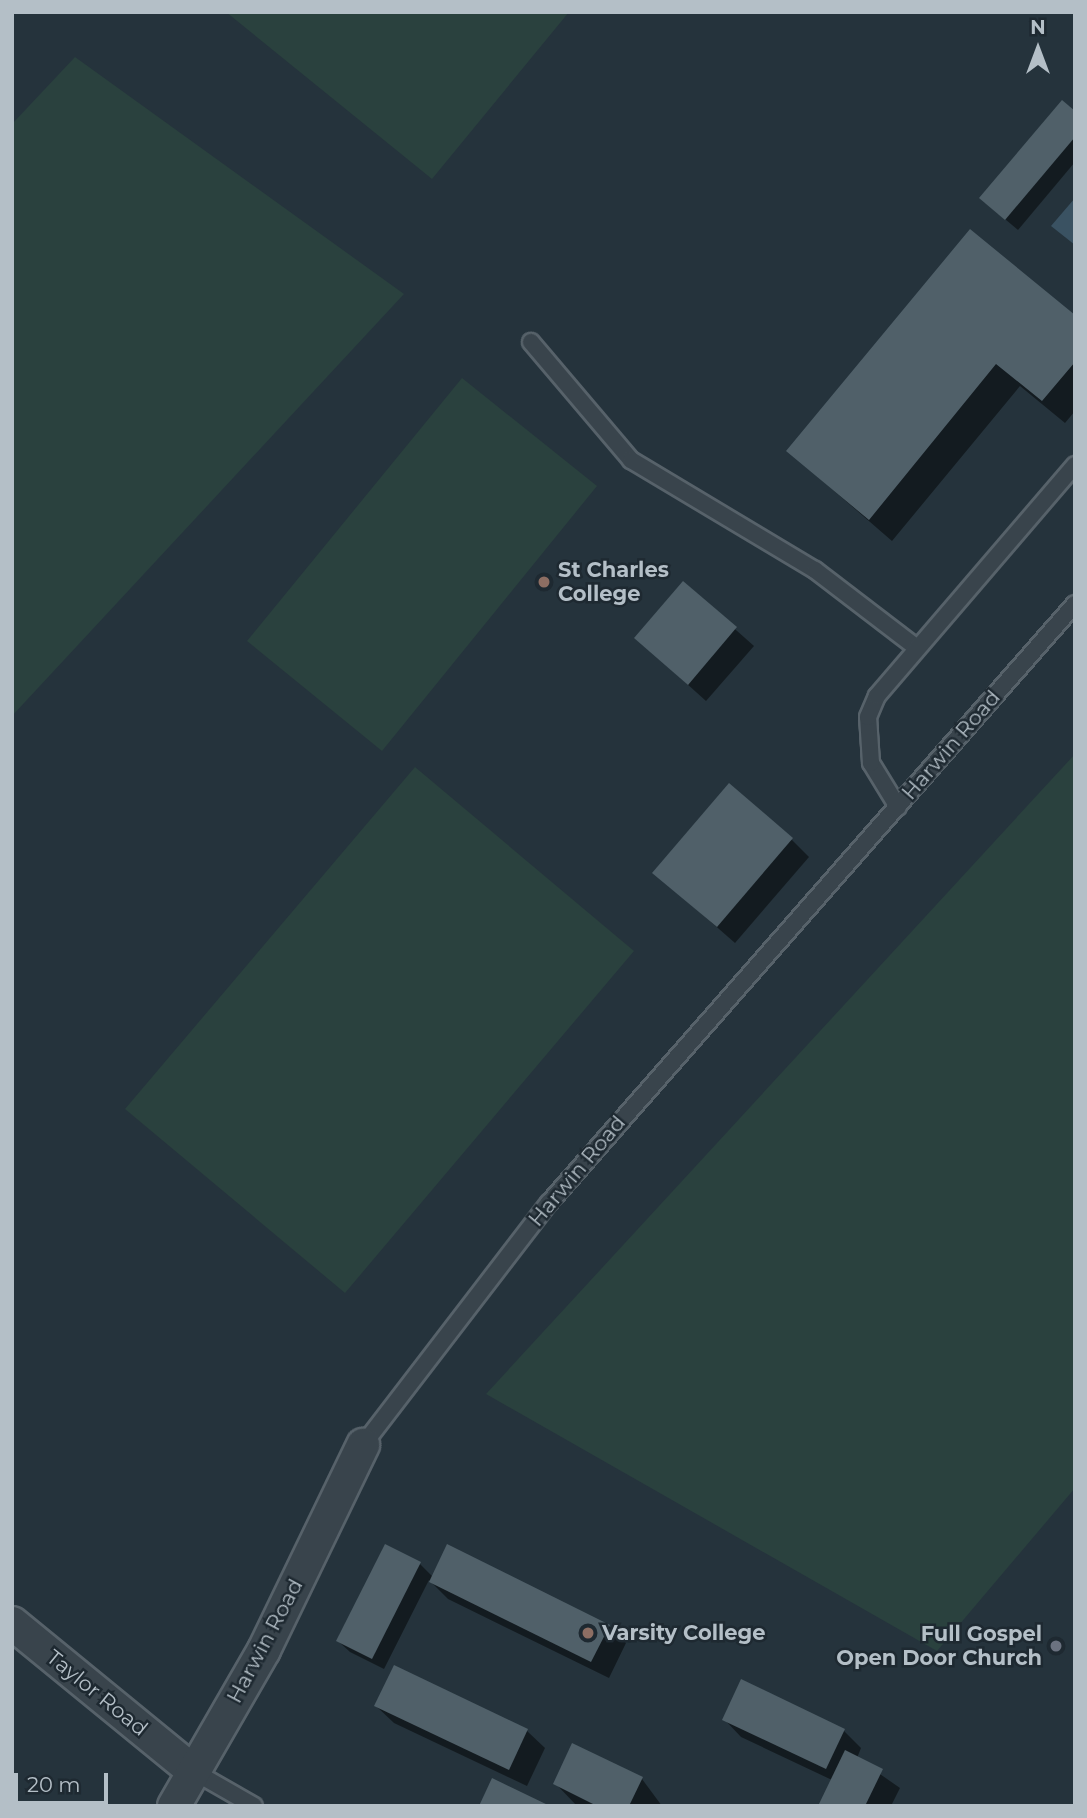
<!DOCTYPE html>
<html>
<head>
<meta charset="utf-8">
<style>
  body { margin:0 }
  #map { position:relative; width:1087px; height:1818px; overflow:hidden; background:#25333c; font-family:Montserrat,sans-serif }
  div>[style] { position:absolute }
  .green>* { inset:0; background:#2a413e }
  .water>* { inset:0; background:#3a5262 }
  .shadow>* { inset:0; background:#0007 }
  .building>* { inset:0; background:#506069 }
  .roads { filter:drop-shadow(2px 0 #57626a) drop-shadow(-2px 0 #57626a) drop-shadow(0 2px #57626a) drop-shadow(0 -2px #57626a) }
  .lane>* { height:16px; margin:-8px; padding:0 8px; transform-origin:8px; border-radius:8px; background:#39444c }
  .street>* { height:32px; margin:-16px; padding:0 16px; transform-origin:16px; border-radius:16px; background:#39444c }
  .dots>* { width:19px; height:19px; translate:-50% -50%; box-sizing:border-box; border:4px solid #1e2931; border-radius:50% }
  span { translate:-50% -50%; white-space:nowrap; text-align:center; line-height:1.15; -webkit-text-stroke:5px #1e2931; paint-order:stroke }
  .poi-label { font-size:21px; color:#b4bfc7; font-weight:700 }
  .left { translate:0 -50%; text-align:left }
  .right { translate:-100% -50%; text-align:right }
  .street-label { font-size:21px; color:#b4bfc7 }
  .frame { position:absolute; inset:0; border:14px solid #b4bfc7; pointer-events:none }
  .north { position:absolute; left:1003px; top:14px; width:70px; height:70px; -webkit-text-stroke:5px #1e2931; paint-order:stroke; rotate:0deg; font-size:19px; font-weight:700; line-height:28px; text-align:center; color:#b4bfc7 }
  .north::after { content:''; display:block; margin:auto; width:24px; height:32px; background:#b4bfc7; clip-path:polygon(50% 0,100% 100%,50% 72%,0 100%) }
  .scale { position:absolute; left:14px; top:1773px; width:94px; height:32px; box-sizing:border-box; border:4px solid #b4bfc7; border-top:0; padding-left:9px; font-size:21px; line-height:24px; white-space:nowrap; color:#b4bfc7; -webkit-text-stroke:5px #1e2931; paint-order:stroke }
</style>
</head>
<body>
<div id="map">
  <div class="green">
    <div style="clip-path:polygon(226px 12px,569px 12px,432px 179px)"></div>
    <div style="clip-path:polygon(75px 57px,404px 294px,12px 716px,12px 124px)"></div>
    <div style="clip-path:polygon(462px 378px,597px 486px,382px 751px,247px 641px)"></div>
    <div style="clip-path:polygon(1075px 754px,1075px 1488px,937px 1651px,486px 1394px)"></div>
    <div style="clip-path:polygon(415px 767px,634px 951px,345px 1293px,125px 1109px)"></div>
  </div>
  <div class="water">
    <div style="clip-path:polygon(1075px 198px,1075px 245px,1051px 226px)"></div>
  </div>
  <div class="shadow">
    <div style="clip-path:polygon(1075px 113px,1075px 162px,1018px 230px,993px 209px)"></div>
    <div style="clip-path:polygon(1075px 317px,1075px 411px,1065px 423px,1020px 386px,892px 541px,788px 451px)"></div>
    <div style="clip-path:polygon(683px 583px,754px 646px,706px 701px,636px 638px)"></div>
    <div style="clip-path:polygon(792px 840px,809px 857px,735px 943px,655px 873px)"></div>
    <div style="clip-path:polygon(420px 1564px,433px 1577px,609px 1626px,626px 1643px,609px 1678px,448px 1599px,429px 1580px,384px 1669px,350px 1652px,338px 1641px)"></div>
    <div style="clip-path:polygon(376px 1706px,527px 1731px,545px 1748px,527px 1786px,394px 1723px)"></div>
    <div style="clip-path:polygon(724px 1719px,844px 1731px,861px 1748px,857px 1758px,900px 1788px,891px 1806px,819px 1806px,832px 1780px,741px 1737px)"></div>
    <div style="clip-path:polygon(642px 1779px,662px 1806px,577px 1806px,555px 1783px)"></div>
  </div>
  <div class="building">
    <div style="clip-path:polygon(1062px 100px,1075px 111px,1075px 137px,1005px 220px,979px 198px)"></div>
    <div style="clip-path:polygon(970px 229px,1075px 315px,1075px 362px,1042px 401px,996px 364px,869px 520px,786px 451px)"></div>
    <div style="clip-path:polygon(683px 581px,737px 627px,688px 685px,634px 638px)"></div>
    <div style="clip-path:polygon(729px 783px,793px 838px,717px 927px,652px 873px)"></div>
    <div style="clip-path:polygon(385px 1544px,421px 1562px,372px 1659px,336px 1641px)"></div>
    <div style="clip-path:polygon(447px 1544px,610px 1625px,591px 1662px,429px 1582px)"></div>
    <div style="clip-path:polygon(394px 1665px,528px 1729px,509px 1770px,374px 1706px)"></div>
    <div style="clip-path:polygon(741px 1679px,845px 1729px,826px 1769px,722px 1720px)"></div>
    <div style="clip-path:polygon(572px 1743px,643px 1777px,629px 1806px,597px 1806px,553px 1784px)"></div>
    <div style="clip-path:polygon(845px 1750px,883px 1769px,865px 1806px,818px 1806px)"></div>
    <div style="clip-path:polygon(492px 1778px,550px 1806px,479px 1806px)"></div>
  </div>
  <div class="roads">
    <div class="lane">
      <div style="left:531px;top:342px;width:155px;rotate:49.7deg"></div>
      <div style="left:631px;top:460px;width:214px;rotate:30.9deg"></div>
      <div style="left:815px;top:570px;width:128px;rotate:37.4deg"></div>
      <div style="left:898px;top:807px;width:52px;rotate:-121.5deg"></div>
      <div style="left:871px;top:763px;width:46px;rotate:-93.7deg"></div>
      <div style="left:868px;top:717px;width:23px;rotate:-67deg"></div>
      <div style="left:877px;top:696px;width:304px;rotate:-49.4deg"></div>
      <div style="left:363px;top:1445px;width:305px;rotate:-52.5deg"></div>
      <div style="left:549px;top:1203px;width:797px;rotate:-48.71deg"></div>
      <div style="left:193px;top:1771px;width:70px;rotate:29.8deg"></div>
    </div>
    <div class="street">
      <div style="left:12px;top:1623px;width:234px;rotate:39.3deg"></div>
      <div style="left:174px;top:1806px;width:180px;rotate:-60deg"></div>
      <div style="left:264px;top:1650px;width:228px;rotate:-64.2deg"></div>
    </div>
  </div>
  <div class="dots">
    <div style="left:544px;top:582px;background:#8d6e63"></div>
    <div style="left:588px;top:1633px;background:#8d6e63"></div>
    <div style="left:1056px;top:1646px;background:#6b7280"></div>
  </div>
  <div class="poi-label">
    <span class="left" style="left:558px;top:582px">St Charles<br>College</span>
    <span class="left" style="left:602px;top:1633px">Varsity College</span>
    <span class="right" style="left:1042px;top:1646px">Full Gospel<br>Open Door Church</span>
  </div>
  <div class="street-label">
    <span style="left:951px;top:745px;rotate:-49deg">Harwin Road</span>
    <span style="left:577px;top:1171px;rotate:-50deg">Harwin Road</span>
    <span style="left:265px;top:1641px;rotate:-62deg">Harwin Road</span>
    <span style="left:97px;top:1693px;rotate:39deg">Taylor Road</span>
  </div>
  <div class="frame"></div>
  <div class="north">N</div>
  <div class="scale">20 m</div>
</div>
</body>
</html>
